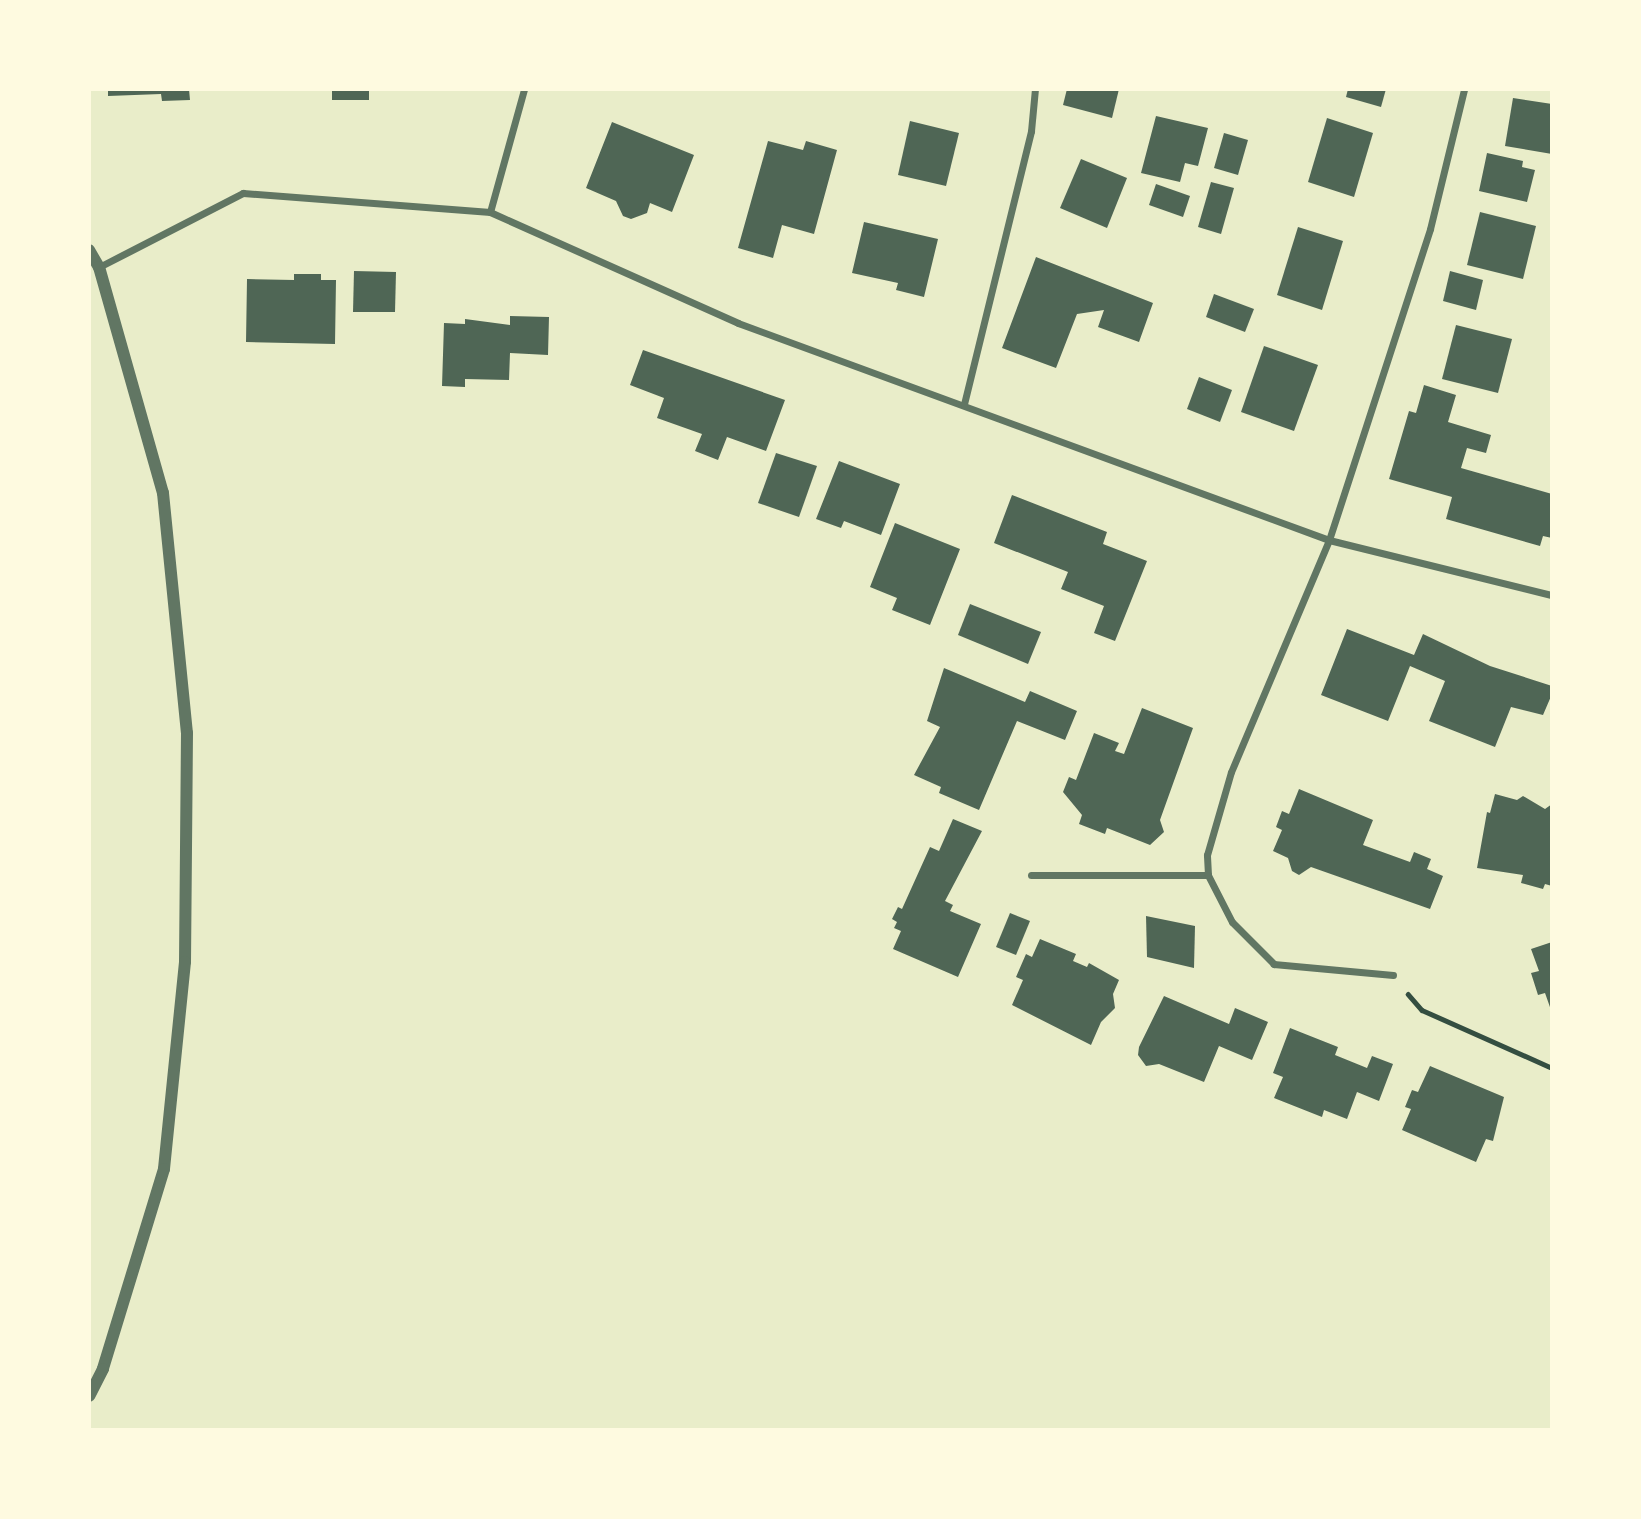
<!DOCTYPE html>
<html>
<head>
<meta charset="utf-8">
<style>
  body { margin:0 }
  #map { position:relative; width:1641px; height:1519px; overflow:hidden; background:#e9edc9; font-family:Montserrat,sans-serif }
  div>[style] { position:absolute }
  .building>* { inset:0; background:#4f6655 }
  .path>* { height:4.5px; margin:-2.25px; padding:0 2.25px; transform-origin:2.25px; border-radius:2.25px; background:#344e41 }
  .minor>* { height:7px; margin:-3.5px; padding:0 3.5px; transform-origin:3.5px; border-radius:3.5px; background:#617663 }
  .tertiary>* { height:12px; margin:-6px; padding:0 6px; transform-origin:6px; border-radius:6px; background:#617663 }
  span { translate:-50% -50%; white-space:nowrap; text-align:center; line-height:1.15; -webkit-text-stroke:6px #fefae0; paint-order:stroke }
  .frame { position:absolute; inset:0; border:91px solid #fefae0; pointer-events:none }
</style>
</head>
<body>
<div id="map">
  <div class="building">
    <div style="clip-path:polygon(108px 89px,189px 89px,190px 100px,162px 101px,161px 94px,108px 96px)"></div>
    <div style="clip-path:polygon(332px 89px,369px 89px,369px 100px,332px 100px)"></div>
    <div style="clip-path:polygon(1067px 89px,1119px 89px,1112px 118px,1063px 105px)"></div>
    <div style="clip-path:polygon(1348px 89px,1386px 89px,1381px 107px,1346px 97px)"></div>
    <div style="clip-path:polygon(1513px 98px,1552px 104px,1552px 154px,1505px 146px)"></div>
    <div style="clip-path:polygon(1156px 116px,1208px 128px,1198px 166px,1185px 163px,1180px 182px,1141px 173px)"></div>
    <div style="clip-path:polygon(1327px 118px,1373px 133px,1354px 197px,1308px 182px)"></div>
    <div style="clip-path:polygon(910px 121px,959px 133px,946px 186px,898px 175px)"></div>
    <div style="clip-path:polygon(612px 122px,694px 155px,672px 212px,650px 203px,647px 213px,631px 219px,623px 216px,616px 201px,586px 188px)"></div>
    <div style="clip-path:polygon(1224px 133px,1248px 140px,1238px 175px,1214px 168px)"></div>
    <div style="clip-path:polygon(768px 141px,803px 150px,806px 141px,837px 150px,814px 234px,782px 225px,773px 258px,738px 248px)"></div>
    <div style="clip-path:polygon(1487px 153px,1523px 161px,1522px 167px,1535px 170px,1527px 202px,1479px 191px)"></div>
    <div style="clip-path:polygon(1081px 159px,1127px 178px,1107px 228px,1060px 208px)"></div>
    <div style="clip-path:polygon(1211px 182px,1234px 188px,1221px 234px,1198px 227px)"></div>
    <div style="clip-path:polygon(1156px 184px,1190px 196px,1183px 217px,1149px 205px)"></div>
    <div style="clip-path:polygon(1480px 212px,1536px 226px,1523px 279px,1467px 265px)"></div>
    <div style="clip-path:polygon(864px 222px,938px 239px,924px 297px,896px 290px,898px 283px,852px 273px)"></div>
    <div style="clip-path:polygon(1298px 227px,1343px 241px,1322px 310px,1277px 295px)"></div>
    <div style="clip-path:polygon(1036px 257px,1153px 303px,1139px 342px,1098px 327px,1104px 310px,1077px 314px,1056px 368px,1002px 348px)"></div>
    <div style="clip-path:polygon(354px 271px,396px 272px,395px 312px,353px 312px)"></div>
    <div style="clip-path:polygon(1450px 271px,1483px 280px,1476px 310px,1443px 301px)"></div>
    <div style="clip-path:polygon(294px 274px,321px 274px,321px 280px,336px 280px,335px 344px,246px 342px,247px 279px,294px 280px)"></div>
    <div style="clip-path:polygon(1214px 294px,1254px 309px,1245px 332px,1206px 317px)"></div>
    <div style="clip-path:polygon(510px 316px,549px 317px,548px 355px,510px 353px,509px 380px,465px 379px,465px 387px,442px 386px,444px 323px,465px 324px,465px 319px,510px 325px)"></div>
    <div style="clip-path:polygon(1456px 325px,1512px 339px,1498px 393px,1442px 379px)"></div>
    <div style="clip-path:polygon(1264px 346px,1318px 365px,1294px 431px,1241px 412px)"></div>
    <div style="clip-path:polygon(643px 350px,785px 400px,766px 451px,727px 437px,718px 460px,695px 451px,702px 434px,657px 418px,664px 398px,630px 385px)"></div>
    <div style="clip-path:polygon(1199px 377px,1232px 390px,1220px 422px,1187px 409px)"></div>
    <div style="clip-path:polygon(1424px 385px,1456px 395px,1448px 422px,1491px 435px,1486px 453px,1467px 448px,1461px 468px,1552px 494px,1552px 538px,1543px 536px,1540px 546px,1446px 519px,1452px 497px,1389px 479px,1409px 411px,1416px 413px)"></div>
    <div style="clip-path:polygon(776px 453px,817px 466px,799px 517px,758px 503px)"></div>
    <div style="clip-path:polygon(839px 461px,900px 484px,881px 535px,844px 521px,841px 528px,816px 519px)"></div>
    <div style="clip-path:polygon(1012px 495px,1107px 532px,1103px 544px,1147px 561px,1115px 641px,1094px 633px,1104px 606px,1061px 589px,1068px 572px,994px 543px)"></div>
    <div style="clip-path:polygon(895px 523px,960px 549px,930px 625px,892px 610px,897px 598px,870px 587px)"></div>
    <div style="clip-path:polygon(970px 604px,1041px 632px,1028px 664px,958px 635px)"></div>
    <div style="clip-path:polygon(1347px 629px,1414px 655px,1423px 634px,1490px 666px,1552px 686px,1552px 694px,1543px 715px,1511px 707px,1495px 747px,1429px 721px,1445px 681px,1410px 666px,1388px 721px,1321px 695px)"></div>
    <div style="clip-path:polygon(944px 668px,1025px 702px,1030px 691px,1077px 711px,1065px 740px,1017px 721px,979px 810px,939px 793px,941px 787px,914px 775px,940px 727px,927px 721px)"></div>
    <div style="clip-path:polygon(1142px 708px,1193px 728px,1160px 820px,1164px 832px,1150px 845px,1107px 828px,1105px 834px,1079px 824px,1082px 815px,1063px 792px,1069px 777px,1076px 780px,1094px 733px,1119px 743px,1115px 751px,1124px 754px)"></div>
    <div style="clip-path:polygon(1299px 789px,1373px 820px,1363px 845px,1410px 862px,1414px 852px,1431px 859px,1427px 869px,1443px 876px,1430px 909px,1311px 867px,1299px 875px,1292px 871px,1288px 858px,1273px 851px,1282px 830px,1276px 827px,1282px 811px,1289px 814px)"></div>
    <div style="clip-path:polygon(1495px 794px,1517px 800px,1523px 796px,1545px 809px,1552px 804px,1552px 886px,1545px 884px,1543px 889px,1521px 883px,1523px 875px,1477px 868px,1487px 812px,1490px 813px)"></div>
    <div style="clip-path:polygon(953px 819px,982px 831px,945px 901px,953px 905px,950px 911px,981px 924px,958px 977px,893px 949px,901px 931px,894px 928px,897px 922px,892px 919px,898px 907px,902px 909px,930px 847px,939px 851px)"></div>
    <div style="clip-path:polygon(1010px 913px,1030px 921px,1016px 955px,996px 947px)"></div>
    <div style="clip-path:polygon(1146px 916px,1195px 926px,1194px 968px,1147px 957px)"></div>
    <div style="clip-path:polygon(1040px 939px,1076px 954px,1073px 961px,1087px 967px,1089px 963px,1119px 980px,1113px 994px,1115px 1008px,1101px 1022px,1091px 1045px,1012px 1005px,1023px 980px,1016px 977px,1026px 954px,1032px 957px)"></div>
    <div style="clip-path:polygon(1552px 942px,1552px 1010px,1551px 1010px,1545px 993px,1538px 995px,1531px 973px,1539px 971px,1531px 949px)"></div>
    <div style="clip-path:polygon(1164px 996px,1229px 1024px,1235px 1008px,1268px 1022px,1252px 1060px,1219px 1046px,1204px 1082px,1159px 1064px,1146px 1066px,1138px 1055px,1139px 1047px)"></div>
    <div style="clip-path:polygon(1290px 1028px,1338px 1047px,1335px 1055px,1367px 1068px,1372px 1056px,1393px 1064px,1379px 1101px,1357px 1092px,1347px 1119px,1324px 1110px,1322px 1117px,1274px 1098px,1283px 1077px,1273px 1073px)"></div>
    <div style="clip-path:polygon(1430px 1066px,1504px 1097px,1493px 1141px,1486px 1139px,1476px 1162px,1402px 1130px,1411px 1109px,1405px 1107px,1412px 1090px,1418px 1092px)"></div>
  </div>
  <div class="path">
    <div style="left:1408px;top:994px;width:21px;rotate:49deg"></div>
    <div style="left:1422px;top:1010px;width:142px;rotate:24deg"></div>
  </div>
  <div class="minor">
    <div style="left:490px;top:212px;width:128px;rotate:-74.5deg"></div>
    <div style="left:99px;top:267px;width:162px;rotate:-27.2deg"></div>
    <div style="left:243px;top:193px;width:248px;rotate:4.4deg"></div>
    <div style="left:490px;top:212px;width:272px;rotate:24.1deg"></div>
    <div style="left:738px;top:323px;width:630px;rotate:20.16deg"></div>
    <div style="left:1329px;top:540px;width:230px;rotate:13.9deg"></div>
    <div style="left:964px;top:404px;width:281px;rotate:-76.2deg"></div>
    <div style="left:1031px;top:131px;width:42px;rotate:-84.6deg"></div>
    <div style="left:1031px;top:875px;width:177px"></div>
    <div style="left:1393px;top:975px;width:120px;rotate:-174.7deg"></div>
    <div style="left:1274px;top:964px;width:59px;rotate:-135deg"></div>
    <div style="left:1232px;top:922px;width:53px;rotate:-117.1deg"></div>
    <div style="left:1208px;top:875px;width:20px;rotate:-93deg"></div>
    <div style="left:1207px;top:855px;width:86px;rotate:-73.9deg"></div>
    <div style="left:1231px;top:772px;width:252px;rotate:-67.1deg"></div>
    <div style="left:1329px;top:540px;width:327px;rotate:-72deg"></div>
    <div style="left:1430px;top:229px;width:144px;rotate:-76.3deg"></div>
  </div>
  <div class="tertiary">
    <div style="left:89px;top:250px;width:20px;rotate:60deg"></div>
    <div style="left:99px;top:267px;width:235px;rotate:74.2deg"></div>
    <div style="left:163px;top:493px;width:241px;rotate:84.3deg"></div>
    <div style="left:187px;top:733px;width:229px;rotate:90.5deg"></div>
    <div style="left:185px;top:962px;width:208px;rotate:95.8deg"></div>
    <div style="left:164px;top:1169px;width:209px;rotate:107deg"></div>
    <div style="left:103px;top:1369px;width:30px;rotate:117deg"></div>
  </div>
  <div class="frame"></div>
</div>
</body>
</html>
